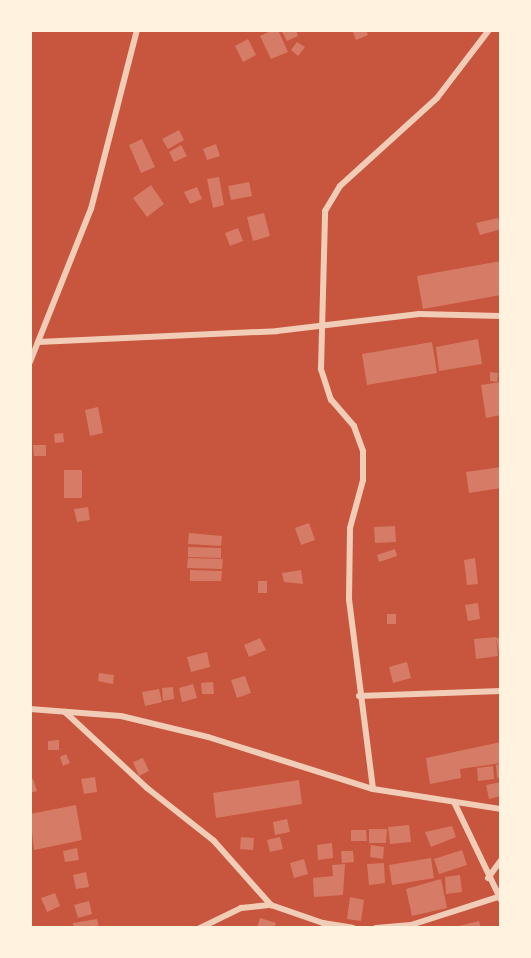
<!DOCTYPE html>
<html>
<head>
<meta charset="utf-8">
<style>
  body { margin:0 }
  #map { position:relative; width:531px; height:958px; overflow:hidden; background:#c8553d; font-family:Helvetica,sans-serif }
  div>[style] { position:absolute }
  .building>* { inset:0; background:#d67c66 }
  .minor>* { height:6px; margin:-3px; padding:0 3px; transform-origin:3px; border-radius:3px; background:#f1ccb7 }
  span { translate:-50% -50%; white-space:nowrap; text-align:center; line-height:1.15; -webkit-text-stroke:4.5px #fff3e0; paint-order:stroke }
  .frame { position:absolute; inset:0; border:32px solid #fff3e0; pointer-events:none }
</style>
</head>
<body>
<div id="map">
  <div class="building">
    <div style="clip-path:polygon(273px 30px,278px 30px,288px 52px,271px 59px,260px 36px)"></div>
    <div style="clip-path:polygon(281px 30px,296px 30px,298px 36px,287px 41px)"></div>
    <div style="clip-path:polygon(366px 30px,368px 35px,356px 40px,353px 32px)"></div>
    <div style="clip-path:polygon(248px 39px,256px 55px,243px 62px,235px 46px)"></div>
    <div style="clip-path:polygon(297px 42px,305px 47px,298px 56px,291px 50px)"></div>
    <div style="clip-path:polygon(179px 130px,184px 140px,168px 149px,162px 139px)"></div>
    <div style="clip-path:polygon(142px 139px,155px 167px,141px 173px,129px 145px)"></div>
    <div style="clip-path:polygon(216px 144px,220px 156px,207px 160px,203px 149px)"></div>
    <div style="clip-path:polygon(181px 145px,187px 156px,174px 162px,169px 152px)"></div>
    <div style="clip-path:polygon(219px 177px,224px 205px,213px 208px,207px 179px)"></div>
    <div style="clip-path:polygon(249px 182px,252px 196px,231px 200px,228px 186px)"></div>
    <div style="clip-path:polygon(151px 185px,164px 204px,147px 217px,133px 198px)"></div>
    <div style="clip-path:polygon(197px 187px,202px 199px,190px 204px,184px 192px)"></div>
    <div style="clip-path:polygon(264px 213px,270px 236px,253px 241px,247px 217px)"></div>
    <div style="clip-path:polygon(498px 218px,501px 229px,480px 235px,476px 223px)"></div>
    <div style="clip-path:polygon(238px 228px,243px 241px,230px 246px,225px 233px)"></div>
    <div style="clip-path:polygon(501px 261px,501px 295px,423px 309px,417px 276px)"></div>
    <div style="clip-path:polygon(478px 339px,482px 364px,439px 371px,436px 347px)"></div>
    <div style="clip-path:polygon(432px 342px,437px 373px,367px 385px,362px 354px)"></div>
    <div style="clip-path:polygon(490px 372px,498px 373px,497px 382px,490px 381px)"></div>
    <div style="clip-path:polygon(501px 382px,501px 415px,486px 418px,481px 385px)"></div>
    <div style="clip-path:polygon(98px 407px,103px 433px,90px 436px,85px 410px)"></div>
    <div style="clip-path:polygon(63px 433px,64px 442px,55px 443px,54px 434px)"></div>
    <div style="clip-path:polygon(33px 445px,46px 445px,46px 456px,34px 456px)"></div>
    <div style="clip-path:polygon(501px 467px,501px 488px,469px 493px,466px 472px)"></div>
    <div style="clip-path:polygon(64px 470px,82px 470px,82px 498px,64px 498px)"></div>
    <div style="clip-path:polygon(88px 507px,90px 520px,77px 522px,74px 509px)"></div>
    <div style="clip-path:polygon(309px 523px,315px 540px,301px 545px,295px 528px)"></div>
    <div style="clip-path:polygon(395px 526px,396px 542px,375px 543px,374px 527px)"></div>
    <div style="clip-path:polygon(189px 533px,222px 536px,221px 546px,188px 544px)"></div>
    <div style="clip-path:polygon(188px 547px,221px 548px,221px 558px,188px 557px)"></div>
    <div style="clip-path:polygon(395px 549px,397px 556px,379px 562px,377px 555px)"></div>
    <div style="clip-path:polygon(188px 558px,223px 559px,222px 569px,187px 568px)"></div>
    <div style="clip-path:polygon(475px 558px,478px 584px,467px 585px,464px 560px)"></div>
    <div style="clip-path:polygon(190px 570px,222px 571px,221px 581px,190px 581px)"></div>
    <div style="clip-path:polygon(301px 570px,303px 584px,284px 582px,282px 573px)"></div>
    <div style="clip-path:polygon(258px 581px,267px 581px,267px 593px,258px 593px)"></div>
    <div style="clip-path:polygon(478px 603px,480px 619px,468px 621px,465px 605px)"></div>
    <div style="clip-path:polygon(387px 614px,396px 614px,396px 624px,387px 624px)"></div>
    <div style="clip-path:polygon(496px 637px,498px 656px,476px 659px,474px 639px)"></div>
    <div style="clip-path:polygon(501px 637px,501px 657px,500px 657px,496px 638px)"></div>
    <div style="clip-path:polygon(260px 638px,266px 650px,249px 657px,244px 645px)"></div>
    <div style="clip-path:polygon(207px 652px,210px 667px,191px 672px,187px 657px)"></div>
    <div style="clip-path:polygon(407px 662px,411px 678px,393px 683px,389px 667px)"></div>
    <div style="clip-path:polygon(99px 673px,114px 675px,113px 684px,98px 681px)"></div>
    <div style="clip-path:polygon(245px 676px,251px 693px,237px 698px,231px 680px)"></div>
    <div style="clip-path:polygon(213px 682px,214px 694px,202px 694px,201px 683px)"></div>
    <div style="clip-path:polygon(193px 684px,197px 698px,182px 702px,179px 688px)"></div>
    <div style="clip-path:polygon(173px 687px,174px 699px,163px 701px,162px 688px)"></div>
    <div style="clip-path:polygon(159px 689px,162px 702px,145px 706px,142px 692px)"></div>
    <div style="clip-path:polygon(59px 740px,59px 750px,48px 750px,48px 741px)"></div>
    <div style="clip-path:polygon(501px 742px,501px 763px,460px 769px,461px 778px,430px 784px,426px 758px)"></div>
    <div style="clip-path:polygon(66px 754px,70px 763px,63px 766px,60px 757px)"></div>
    <div style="clip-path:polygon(143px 758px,149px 771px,139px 776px,133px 762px)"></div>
    <div style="clip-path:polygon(501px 764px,501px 777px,497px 778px,496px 765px)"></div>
    <div style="clip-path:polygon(493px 766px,494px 779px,478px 781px,477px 768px)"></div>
    <div style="clip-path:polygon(95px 777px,97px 792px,84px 794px,81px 779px)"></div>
    <div style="clip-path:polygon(33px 779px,37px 791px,30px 793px,30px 780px)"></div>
    <div style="clip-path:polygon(299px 780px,302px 804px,216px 818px,213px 793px)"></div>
    <div style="clip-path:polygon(501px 782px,501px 796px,489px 799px,486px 785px)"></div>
    <div style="clip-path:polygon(76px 805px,82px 840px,34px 850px,30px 814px)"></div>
    <div style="clip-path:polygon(287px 819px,290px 832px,275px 835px,273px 822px)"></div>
    <div style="clip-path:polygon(409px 825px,411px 842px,390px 844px,388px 827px)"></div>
    <div style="clip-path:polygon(452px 826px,456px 837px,431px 847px,425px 832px)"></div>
    <div style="clip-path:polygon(369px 829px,387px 829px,386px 843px,369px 843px)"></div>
    <div style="clip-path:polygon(351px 830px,366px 830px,367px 841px,351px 841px)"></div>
    <div style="clip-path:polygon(241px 837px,254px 838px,253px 850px,240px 849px)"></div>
    <div style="clip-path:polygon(280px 837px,283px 849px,270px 852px,267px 840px)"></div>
    <div style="clip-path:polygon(332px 843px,333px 858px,318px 860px,317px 845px)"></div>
    <div style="clip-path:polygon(371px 845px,384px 847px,383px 859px,370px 857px)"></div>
    <div style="clip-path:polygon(77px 848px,79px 860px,65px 862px,63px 851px)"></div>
    <div style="clip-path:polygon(462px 850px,467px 865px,439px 874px,434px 859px)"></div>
    <div style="clip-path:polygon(341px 851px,353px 851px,354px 862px,342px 863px)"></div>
    <div style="clip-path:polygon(431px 858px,434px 878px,392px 885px,389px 865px)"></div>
    <div style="clip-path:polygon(304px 859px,308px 874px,294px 878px,290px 863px)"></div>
    <div style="clip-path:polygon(384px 863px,385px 883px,369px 885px,367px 864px)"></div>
    <div style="clip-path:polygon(345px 864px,343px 895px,314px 897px,313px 878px,333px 876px,332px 865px)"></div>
    <div style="clip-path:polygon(86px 872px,89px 887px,76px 889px,73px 875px)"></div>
    <div style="clip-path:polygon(460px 875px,462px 892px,446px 894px,445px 877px)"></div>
    <div style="clip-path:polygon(441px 879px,447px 908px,412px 916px,406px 889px)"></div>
    <div style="clip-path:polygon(55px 893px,60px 906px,47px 912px,41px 898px)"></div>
    <div style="clip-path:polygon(350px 897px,364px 900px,361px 921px,347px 919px)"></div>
    <div style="clip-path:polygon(89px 901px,92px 914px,78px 918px,74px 905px)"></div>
    <div style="clip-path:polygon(260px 918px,276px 923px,274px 928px,257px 928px)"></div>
    <div style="clip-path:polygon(97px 919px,99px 928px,74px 928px,73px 923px)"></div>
    <div style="clip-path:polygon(479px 921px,481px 928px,455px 928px,455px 927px)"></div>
  </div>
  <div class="minor">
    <div style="left:38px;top:342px;width:239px;rotate:-2.6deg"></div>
    <div style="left:277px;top:331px;width:143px;rotate:-6.8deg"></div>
    <div style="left:419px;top:314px;width:82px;rotate:1.4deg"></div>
    <div style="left:30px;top:362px;width:165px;rotate:-68.3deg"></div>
    <div style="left:91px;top:209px;width:185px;rotate:-75.6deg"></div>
    <div style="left:359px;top:696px;width:142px;rotate:-2deg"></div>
    <div style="left:30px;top:709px;width:91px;rotate:4.4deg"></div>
    <div style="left:121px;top:716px;width:89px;rotate:13.6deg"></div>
    <div style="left:208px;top:737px;width:173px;rotate:17.5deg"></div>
    <div style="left:373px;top:789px;width:130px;rotate:8.9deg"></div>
    <div style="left:65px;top:712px;width:112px;rotate:42.8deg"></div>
    <div style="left:147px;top:788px;width:85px;rotate:38.3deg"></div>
    <div style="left:214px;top:841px;width:86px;rotate:48.3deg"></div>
    <div style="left:373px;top:789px;width:191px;rotate:-97.2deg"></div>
    <div style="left:349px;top:600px;width:72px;rotate:-89.2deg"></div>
    <div style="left:350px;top:528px;width:50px;rotate:-74.8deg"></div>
    <div style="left:363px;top:480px;width:29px;rotate:-90deg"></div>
    <div style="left:363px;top:451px;width:27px;rotate:-110deg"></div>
    <div style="left:354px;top:426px;width:35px;rotate:-131deg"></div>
    <div style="left:331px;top:400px;width:33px;rotate:-108deg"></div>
    <div style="left:321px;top:369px;width:158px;rotate:-88.5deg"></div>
    <div style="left:325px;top:211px;width:29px;rotate:-59deg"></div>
    <div style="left:340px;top:186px;width:131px;rotate:-42.2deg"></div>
    <div style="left:437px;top:98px;width:86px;rotate:-52.6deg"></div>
    <div style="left:454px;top:802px;width:109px;rotate:64.4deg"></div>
    <div style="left:488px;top:878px;width:22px;rotate:-54deg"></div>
    <div style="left:200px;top:928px;width:46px;rotate:-26deg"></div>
    <div style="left:241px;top:908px;width:30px;rotate:-6deg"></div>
    <div style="left:271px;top:905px;width:55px;rotate:19.1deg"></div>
    <div style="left:323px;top:923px;width:30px;rotate:9deg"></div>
    <div style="left:376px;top:928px;width:35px;rotate:-5deg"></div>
    <div style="left:411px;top:925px;width:91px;rotate:-17.8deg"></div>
  </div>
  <div class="frame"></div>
</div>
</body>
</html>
